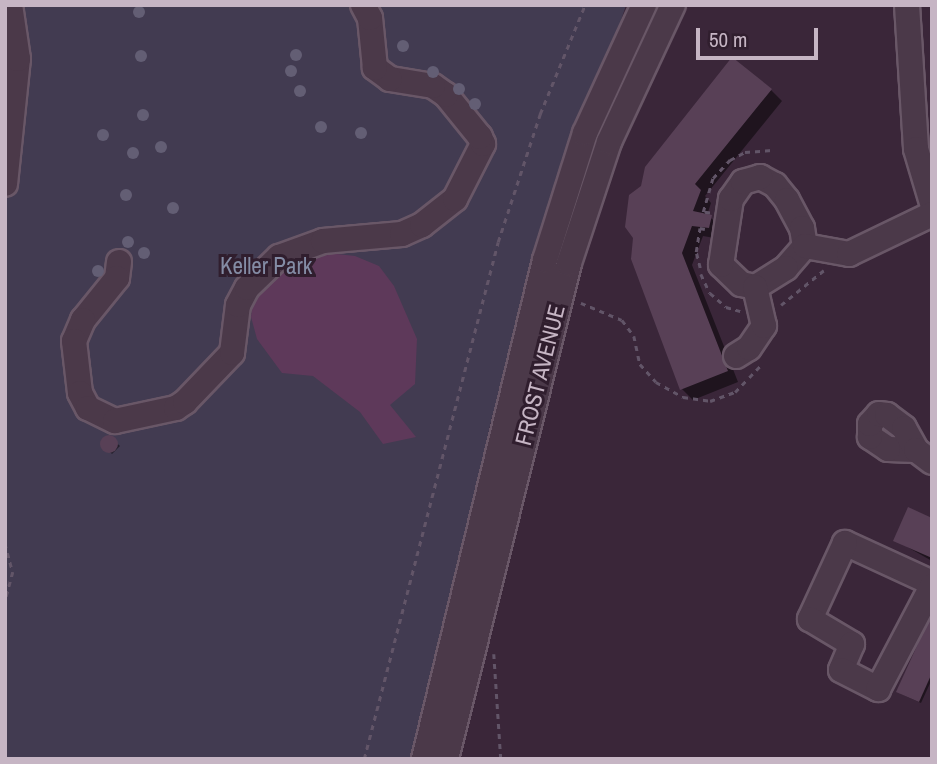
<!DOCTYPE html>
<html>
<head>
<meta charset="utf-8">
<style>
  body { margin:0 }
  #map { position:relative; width:937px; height:764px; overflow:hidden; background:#3a2639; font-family:"Archivo Narrow",sans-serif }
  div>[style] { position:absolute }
  .green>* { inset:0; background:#423b51 }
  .water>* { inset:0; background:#5e395a }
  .shadow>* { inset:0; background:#0007 }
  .building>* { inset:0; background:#584056 }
  .round { border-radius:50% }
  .path>* { height:2.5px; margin-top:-1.25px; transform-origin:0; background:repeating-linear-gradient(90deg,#625568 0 5px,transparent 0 10px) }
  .roads { filter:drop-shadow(2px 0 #695767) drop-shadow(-2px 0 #695767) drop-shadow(0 2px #695767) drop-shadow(0 -2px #695767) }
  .minor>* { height:24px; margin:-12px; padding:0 12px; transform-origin:12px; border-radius:12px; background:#4b3949 }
  .trees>* { width:12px; height:12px; margin:-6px; border-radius:50%; background:#635e74 }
  span { translate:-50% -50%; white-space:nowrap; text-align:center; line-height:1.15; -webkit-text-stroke:6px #301e2e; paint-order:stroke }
  .park-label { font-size:23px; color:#848ca5 }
  .street-label { font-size:23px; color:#c6b5c4 }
  .frame { position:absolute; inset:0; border:7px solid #c6b5c4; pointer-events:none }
  .scale { position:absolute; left:696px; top:28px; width:122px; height:32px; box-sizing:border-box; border:4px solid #c6b5c4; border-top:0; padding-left:9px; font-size:21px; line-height:24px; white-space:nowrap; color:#c6b5c4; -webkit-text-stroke:5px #301e2e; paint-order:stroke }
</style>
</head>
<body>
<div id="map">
  <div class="green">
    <div style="clip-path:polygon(5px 5px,626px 5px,492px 417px,415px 759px,5px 759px)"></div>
  </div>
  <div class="water">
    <div style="clip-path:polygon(319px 252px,355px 256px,379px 266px,394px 286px,417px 339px,415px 384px,390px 405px,416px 437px,383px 444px,360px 412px,313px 376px,282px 373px,257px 339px,251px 317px,253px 294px,268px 274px)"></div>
  </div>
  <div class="shadow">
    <div style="clip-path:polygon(771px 90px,782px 101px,705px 196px,711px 203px,707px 215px,722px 227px,720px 239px,703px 236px,692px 265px,738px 382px,693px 400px,682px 389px,633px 259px)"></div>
    <div style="clip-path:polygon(109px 436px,120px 446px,112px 454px,102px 444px)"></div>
    <div style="clip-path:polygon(932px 520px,932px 561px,895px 540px)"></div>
    <div style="clip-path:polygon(932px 617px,932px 679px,921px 703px,901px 694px)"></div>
  </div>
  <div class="building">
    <div style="clip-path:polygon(732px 57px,772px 89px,695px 184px,701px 190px,693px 211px,712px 215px,709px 228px,692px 226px,682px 253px,728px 371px,680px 390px,631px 259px,633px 238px,625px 227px,629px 195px,641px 186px,645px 167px)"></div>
    <div class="round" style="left:100px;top:435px;width:18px;height:18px"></div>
    <div style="clip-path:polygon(908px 507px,932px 518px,932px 558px,893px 541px)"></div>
    <div style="clip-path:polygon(932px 613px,932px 673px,919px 702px,896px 692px)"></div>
  </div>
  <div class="path">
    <div style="left:710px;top:213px;width:7px;rotate:-172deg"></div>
    <div style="left:703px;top:212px;width:35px;rotate:-74deg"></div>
    <div style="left:713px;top:178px;width:25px;rotate:-47deg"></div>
    <div style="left:730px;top:160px;width:17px;rotate:-28deg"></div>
    <div style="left:745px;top:152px;width:27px;rotate:-4deg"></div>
    <div style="left:700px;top:268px;width:16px;rotate:-104deg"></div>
    <div style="left:696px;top:252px;width:24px;rotate:-81deg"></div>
    <div style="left:700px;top:228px;width:5px;rotate:11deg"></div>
    <div style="left:701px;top:274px;width:21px;rotate:65deg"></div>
    <div style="left:710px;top:293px;width:21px;rotate:41deg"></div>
    <div style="left:726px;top:307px;width:15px;rotate:16deg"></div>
    <div style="left:581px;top:303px;width:44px;rotate:22.5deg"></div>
    <div style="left:622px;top:320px;width:20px;rotate:53deg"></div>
    <div style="left:634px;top:336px;width:29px;rotate:78deg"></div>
    <div style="left:640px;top:364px;width:24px;rotate:48deg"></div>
    <div style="left:656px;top:382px;width:31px;rotate:29deg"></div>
    <div style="left:683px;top:397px;width:27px;rotate:8deg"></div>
    <div style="left:710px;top:401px;width:27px;rotate:-20deg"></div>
    <div style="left:735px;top:392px;width:36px;rotate:-46deg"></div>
    <div style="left:781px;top:305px;width:55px;rotate:-39.1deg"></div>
    <div style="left:5px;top:543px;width:30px;rotate:75deg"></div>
    <div style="left:13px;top:572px;width:31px;rotate:105deg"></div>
    <div style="left:494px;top:654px;width:105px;rotate:86.2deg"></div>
    <div style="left:5px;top:757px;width:5px;rotate:22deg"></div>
    <div style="left:364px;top:759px;width:534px;rotate:-75.47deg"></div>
    <div style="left:498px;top:242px;width:135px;rotate:-71.8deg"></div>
    <div style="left:540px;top:114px;width:118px;rotate:-67.6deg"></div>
  </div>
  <div class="roads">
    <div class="minor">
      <div style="left:907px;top:5px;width:144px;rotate:86.4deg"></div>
      <div style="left:916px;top:149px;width:56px;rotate:73.5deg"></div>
      <div style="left:760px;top:177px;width:17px;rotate:28deg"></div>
      <div style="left:775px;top:185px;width:19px;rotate:51deg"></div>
      <div style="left:787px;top:200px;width:32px;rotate:62deg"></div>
      <div style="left:802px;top:228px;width:18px;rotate:81deg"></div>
      <div style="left:805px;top:246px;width:29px;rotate:131deg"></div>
      <div style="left:786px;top:268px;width:36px;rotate:148deg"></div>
      <div style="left:755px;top:287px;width:14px;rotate:-168deg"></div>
      <div style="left:741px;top:284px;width:28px;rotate:-136deg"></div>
      <div style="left:721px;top:265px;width:67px;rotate:-81.4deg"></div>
      <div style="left:731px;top:199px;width:21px;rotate:-55deg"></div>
      <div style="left:743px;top:182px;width:18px;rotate:-16deg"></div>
      <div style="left:5px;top:184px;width:126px;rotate:-84.1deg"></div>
      <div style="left:18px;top:59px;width:55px;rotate:-98.4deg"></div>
      <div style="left:805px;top:246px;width:45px;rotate:10.3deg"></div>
      <div style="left:849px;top:254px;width:92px;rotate:-25.7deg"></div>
      <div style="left:119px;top:262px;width:16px;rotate:97deg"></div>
      <div style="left:117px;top:278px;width:54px;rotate:129deg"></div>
      <div style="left:83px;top:320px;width:23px;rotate:113deg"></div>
      <div style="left:74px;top:341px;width:52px;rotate:83.4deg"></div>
      <div style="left:80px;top:393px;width:17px;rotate:62deg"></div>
      <div style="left:88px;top:408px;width:30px;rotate:26deg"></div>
      <div style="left:115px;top:421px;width:62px;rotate:-12deg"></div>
      <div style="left:176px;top:408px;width:11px;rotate:-34deg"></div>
      <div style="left:185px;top:402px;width:68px;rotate:-46.2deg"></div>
      <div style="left:232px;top:353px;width:48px;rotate:-82.9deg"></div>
      <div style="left:238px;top:305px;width:19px;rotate:-62deg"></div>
      <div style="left:247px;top:288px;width:45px;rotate:-44.1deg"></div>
      <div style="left:279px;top:257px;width:47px;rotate:-20deg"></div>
      <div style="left:323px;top:241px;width:79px;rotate:-5.1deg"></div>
      <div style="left:402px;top:234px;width:22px;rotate:-24deg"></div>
      <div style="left:422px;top:225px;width:42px;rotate:-38.2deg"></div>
      <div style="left:455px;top:199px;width:62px;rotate:-63deg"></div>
      <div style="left:483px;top:144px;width:8px;rotate:-113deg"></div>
      <div style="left:480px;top:137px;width:54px;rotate:-129deg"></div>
      <div style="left:446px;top:95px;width:16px;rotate:-145deg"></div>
      <div style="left:433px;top:86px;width:44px;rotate:-170.8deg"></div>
      <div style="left:390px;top:79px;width:19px;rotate:-144deg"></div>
      <div style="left:375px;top:68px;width:50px;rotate:-95.7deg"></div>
      <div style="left:370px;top:18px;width:15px;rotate:-118deg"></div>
      <div style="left:736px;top:356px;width:15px;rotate:-32deg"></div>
      <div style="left:749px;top:348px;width:27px;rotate:-56deg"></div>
      <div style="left:764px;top:326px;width:40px;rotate:-103deg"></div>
      <div style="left:916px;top:450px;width:28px;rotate:-178deg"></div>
      <div style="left:888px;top:449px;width:22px;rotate:-146deg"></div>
      <div style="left:870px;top:437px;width:13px;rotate:-90deg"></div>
      <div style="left:870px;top:424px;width:13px;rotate:-48deg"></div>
      <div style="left:879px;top:414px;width:8px;rotate:7deg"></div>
      <div style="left:887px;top:415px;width:21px;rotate:37deg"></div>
      <div style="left:904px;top:428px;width:25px;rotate:61deg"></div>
      <div style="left:916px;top:450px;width:20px;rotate:37deg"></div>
      <div style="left:932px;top:583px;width:96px;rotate:-155.3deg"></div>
      <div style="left:845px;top:543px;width:84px;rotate:114.7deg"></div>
      <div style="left:810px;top:619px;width:49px;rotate:30.8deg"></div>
      <div style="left:852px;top:644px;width:28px;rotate:113deg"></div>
      <div style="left:841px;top:670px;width:42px;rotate:27.2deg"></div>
      <div style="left:878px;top:689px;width:116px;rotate:-62.3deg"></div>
      <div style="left:424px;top:759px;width:513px;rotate:-76.37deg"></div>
      <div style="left:545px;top:260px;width:133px;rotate:-72.5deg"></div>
      <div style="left:585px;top:133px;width:141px;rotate:-65.3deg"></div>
      <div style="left:446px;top:759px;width:511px;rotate:-76.07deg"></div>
      <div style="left:569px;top:263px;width:127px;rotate:-71.7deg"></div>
      <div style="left:609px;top:142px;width:151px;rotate:-65deg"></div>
    </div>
  </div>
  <div class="trees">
    <div style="left:139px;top:12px"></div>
    <div style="left:403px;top:46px"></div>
    <div style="left:296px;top:55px"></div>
    <div style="left:141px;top:56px"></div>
    <div style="left:291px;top:71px"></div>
    <div style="left:433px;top:72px"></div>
    <div style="left:459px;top:89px"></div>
    <div style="left:300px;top:91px"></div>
    <div style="left:475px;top:104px"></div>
    <div style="left:143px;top:115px"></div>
    <div style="left:321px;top:127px"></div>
    <div style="left:361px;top:133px"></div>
    <div style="left:103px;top:135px"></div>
    <div style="left:161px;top:147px"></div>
    <div style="left:133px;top:153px"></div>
    <div style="left:126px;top:195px"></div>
    <div style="left:173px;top:208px"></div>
    <div style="left:128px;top:242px"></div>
    <div style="left:144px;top:253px"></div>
    <div style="left:98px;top:271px"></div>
  </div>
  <div class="park-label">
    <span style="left:266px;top:266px">Keller Park</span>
  </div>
  <div class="street-label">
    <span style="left:540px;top:375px;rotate:-76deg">FROST AVENUE</span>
  </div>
  <div class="frame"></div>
  <div class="scale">50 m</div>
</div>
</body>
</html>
